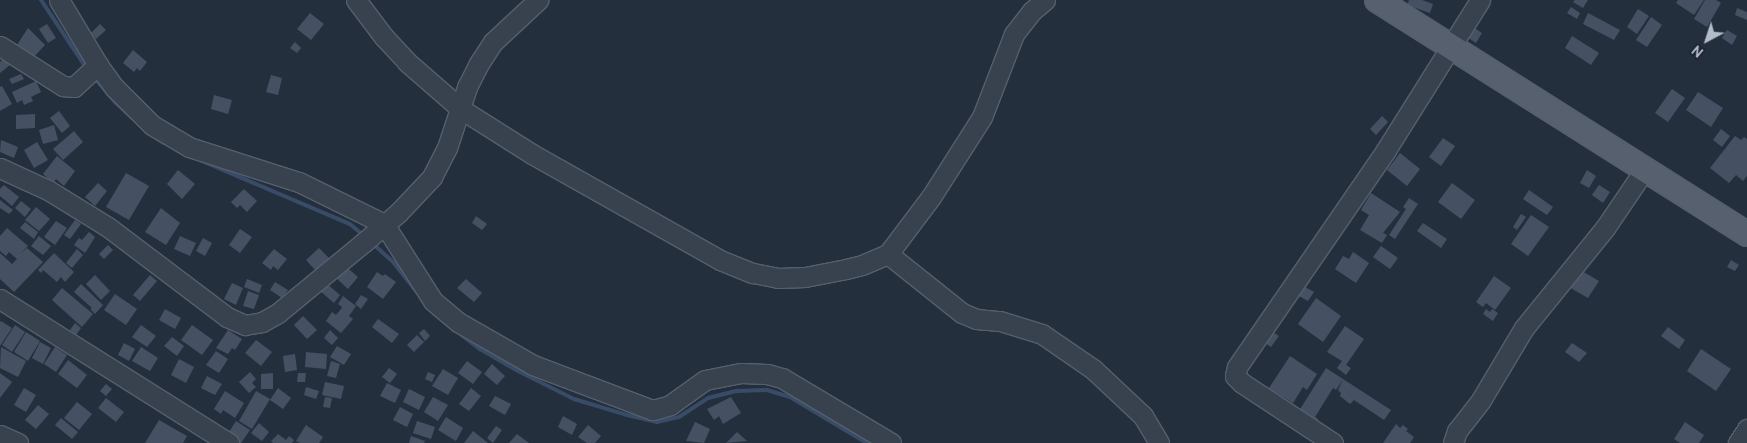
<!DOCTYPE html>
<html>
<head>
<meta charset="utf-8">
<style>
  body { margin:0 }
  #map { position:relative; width:1747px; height:443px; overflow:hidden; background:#242f3e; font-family:Cabin,sans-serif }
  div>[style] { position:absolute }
  .stream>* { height:4px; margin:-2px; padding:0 2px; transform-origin:2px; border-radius:2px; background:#394c67 }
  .building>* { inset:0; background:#455162 }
  .roads { filter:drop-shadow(1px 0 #565f6c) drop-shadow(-1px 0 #565f6c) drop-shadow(0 1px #565f6c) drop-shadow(0 -1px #565f6c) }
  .minor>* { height:19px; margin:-9.5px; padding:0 9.5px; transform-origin:9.5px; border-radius:9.5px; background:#38414e }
  .major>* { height:24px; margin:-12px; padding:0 12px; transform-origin:12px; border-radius:12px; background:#56606e }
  span { translate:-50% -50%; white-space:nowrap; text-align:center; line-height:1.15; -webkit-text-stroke:4px #1d2633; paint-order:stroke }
  .north { position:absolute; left:1682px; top:15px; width:50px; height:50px; -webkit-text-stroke:4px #1d2633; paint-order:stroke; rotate:220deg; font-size:14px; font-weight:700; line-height:20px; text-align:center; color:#b4bcc9 }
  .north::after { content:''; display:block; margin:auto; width:18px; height:22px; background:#b4bcc9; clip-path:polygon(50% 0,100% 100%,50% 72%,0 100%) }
</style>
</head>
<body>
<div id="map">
  <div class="stream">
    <div style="left:41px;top:0;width:83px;rotate:56.3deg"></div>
    <div style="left:93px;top:76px;width:35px;rotate:50deg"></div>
    <div style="left:116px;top:103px;width:21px;rotate:43deg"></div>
    <div style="left:149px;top:133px;width:18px;rotate:34deg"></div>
    <div style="left:195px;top:158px;width:168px;rotate:23.1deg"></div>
    <div style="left:350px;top:224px;width:17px;rotate:40deg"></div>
    <div style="left:372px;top:243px;width:30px;rotate:42deg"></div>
    <div style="left:394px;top:263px;width:36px;rotate:52deg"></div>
    <div style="left:460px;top:334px;width:25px;rotate:37deg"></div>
    <div style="left:480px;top:349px;width:44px;rotate:30.1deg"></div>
    <div style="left:518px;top:371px;width:63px;rotate:26.6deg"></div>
    <div style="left:574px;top:399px;width:55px;rotate:16.8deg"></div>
    <div style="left:627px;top:415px;width:31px;rotate:13deg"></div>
    <div style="left:657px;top:422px;width:23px;rotate:-13deg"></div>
    <div style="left:679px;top:417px;width:35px;rotate:-33deg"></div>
    <div style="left:708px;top:398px;width:30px;rotate:-14deg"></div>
    <div style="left:737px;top:391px;width:30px;rotate:-2deg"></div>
    <div style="left:767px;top:390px;width:24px;rotate:17deg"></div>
    <div style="left:790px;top:397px;width:90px;rotate:30.9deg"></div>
  </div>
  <div class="building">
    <div style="clip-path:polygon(1409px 0,1422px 0,1433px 4px,1430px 13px,1407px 5px)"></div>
    <div style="clip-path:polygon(1575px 0,1588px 0,1583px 8px,1573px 2px)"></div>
    <div style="clip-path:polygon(1678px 0,1704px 0,1694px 15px,1676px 3px)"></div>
    <div style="clip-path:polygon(1705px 0,1716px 0,1721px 3px,1707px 27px,1694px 19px)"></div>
    <div style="clip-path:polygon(1571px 7px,1580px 13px,1577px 19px,1567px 13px)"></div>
    <div style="clip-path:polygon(1737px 8px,1747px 12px,1747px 20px,1735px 15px)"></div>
    <div style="clip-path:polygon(1638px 9px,1649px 16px,1637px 34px,1627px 27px)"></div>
    <div style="clip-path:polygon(310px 13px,324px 24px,311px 40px,297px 29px)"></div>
    <div style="clip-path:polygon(1588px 13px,1620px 30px,1614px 40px,1583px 24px)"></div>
    <div style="clip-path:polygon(1651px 17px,1662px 25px,1647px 47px,1636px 40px)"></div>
    <div style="clip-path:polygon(47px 24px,56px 38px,48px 43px,39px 29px)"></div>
    <div style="clip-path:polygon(100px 24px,106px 30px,96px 39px,91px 33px)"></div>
    <div style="clip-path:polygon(1470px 25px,1482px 33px,1476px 43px,1464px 35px)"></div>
    <div style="clip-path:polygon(28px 28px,45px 45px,32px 59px,17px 45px)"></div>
    <div style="clip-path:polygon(1727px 30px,1737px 36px,1732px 45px,1722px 38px)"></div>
    <div style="clip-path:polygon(1572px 36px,1599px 53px,1591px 65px,1565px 48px)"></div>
    <div style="clip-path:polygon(295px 42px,301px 48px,297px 53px,290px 48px)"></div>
    <div style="clip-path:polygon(133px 50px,147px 62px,140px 71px,137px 68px,134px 72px,123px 63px)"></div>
    <div style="clip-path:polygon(5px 58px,10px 65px,0 73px,0 62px)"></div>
    <div style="clip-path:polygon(21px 74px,24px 79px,12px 84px,9px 79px)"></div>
    <div style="clip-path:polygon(271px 75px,282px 78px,278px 95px,266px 92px)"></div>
    <div style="clip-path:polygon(36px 81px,41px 92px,31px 97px,33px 101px,24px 105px,22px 100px,17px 103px,12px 92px)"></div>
    <div style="clip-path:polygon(2px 86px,12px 104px,0 111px,0 87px)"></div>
    <div style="clip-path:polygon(1672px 89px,1685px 98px,1668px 122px,1655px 113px)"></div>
    <div style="clip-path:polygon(1698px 92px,1723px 108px,1711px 127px,1686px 110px)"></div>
    <div style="clip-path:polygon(214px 95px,232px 100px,228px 114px,211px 109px)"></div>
    <div style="clip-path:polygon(59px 111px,70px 126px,62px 133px,50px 118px)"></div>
    <div style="clip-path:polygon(35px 114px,35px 128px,16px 129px,16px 115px)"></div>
    <div style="clip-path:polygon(1382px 116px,1388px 122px,1376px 135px,1370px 129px)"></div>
    <div style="clip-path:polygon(54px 125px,58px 140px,43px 144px,39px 130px)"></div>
    <div style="clip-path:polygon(1721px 129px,1730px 136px,1722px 147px,1713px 140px)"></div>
    <div style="clip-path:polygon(74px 131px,83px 142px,63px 160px,53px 149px)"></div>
    <div style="clip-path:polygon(1735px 136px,1741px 140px,1744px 137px,1747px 139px,1747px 176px,1743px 181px,1736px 175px,1729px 183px,1710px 168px)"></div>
    <div style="clip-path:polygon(1443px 138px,1455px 146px,1441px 166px,1429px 157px)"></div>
    <div style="clip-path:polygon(1px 140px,18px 147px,14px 158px,0 152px)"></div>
    <div style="clip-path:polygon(37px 142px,48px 160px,34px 168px,24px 150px)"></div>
    <div style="clip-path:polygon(1400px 153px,1420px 169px,1407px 186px,1387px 170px)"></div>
    <div style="clip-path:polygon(57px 156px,75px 171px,64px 186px,56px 179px,53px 183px,43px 174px)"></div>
    <div style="clip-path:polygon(178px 170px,195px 184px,182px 199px,167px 184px)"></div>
    <div style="clip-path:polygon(1587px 170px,1596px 176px,1589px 188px,1580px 183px)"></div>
    <div style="clip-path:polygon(126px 173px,149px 186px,129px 220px,106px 207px)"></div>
    <div style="clip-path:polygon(98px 183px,107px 191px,95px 206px,85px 197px)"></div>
    <div style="clip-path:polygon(1452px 183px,1475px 200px,1461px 219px,1438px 202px)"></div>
    <div style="clip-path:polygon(4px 185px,19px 197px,12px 206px,0 196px,0 189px)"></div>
    <div style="clip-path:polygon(1599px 185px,1610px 192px,1603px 203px,1592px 195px)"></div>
    <div style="clip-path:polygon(244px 189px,257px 201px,247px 212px,240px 205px,237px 208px,231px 202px)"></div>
    <div style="clip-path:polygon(1529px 190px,1553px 207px,1547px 215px,1523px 199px)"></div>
    <div style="clip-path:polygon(1371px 193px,1400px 212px,1383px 233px,1387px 235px,1382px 243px,1360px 230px,1369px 215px,1361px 210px)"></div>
    <div style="clip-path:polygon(1409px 198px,1418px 204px,1395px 239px,1389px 235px,1406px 209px,1403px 207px)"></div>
    <div style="clip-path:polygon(0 200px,13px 210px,9px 214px,0 208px)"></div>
    <div style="clip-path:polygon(21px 201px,31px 209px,25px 217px,15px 208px)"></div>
    <div style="clip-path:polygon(36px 207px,50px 219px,39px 231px,25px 220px)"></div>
    <div style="clip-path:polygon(161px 208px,180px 223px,166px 245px,145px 232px)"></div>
    <div style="clip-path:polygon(1521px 214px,1526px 217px,1517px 230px,1513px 227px)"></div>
    <div style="clip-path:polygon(1531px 215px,1549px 227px,1528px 256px,1511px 244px)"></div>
    <div style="clip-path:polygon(476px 216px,487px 224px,482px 230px,472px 223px)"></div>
    <div style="clip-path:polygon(75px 220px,81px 224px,70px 239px,64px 235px)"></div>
    <div style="clip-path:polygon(56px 221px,67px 228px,55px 245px,44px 237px)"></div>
    <div style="clip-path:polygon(25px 222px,38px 232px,34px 239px,20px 228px)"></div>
    <div style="clip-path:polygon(1423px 223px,1447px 239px,1441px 248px,1417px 231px)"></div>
    <div style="clip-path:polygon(7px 228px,28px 246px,20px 254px,27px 248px,43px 262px,14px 292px,0 279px,0 253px,12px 264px,17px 259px,9px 252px,6px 256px,0 251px,0 236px)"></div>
    <div style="clip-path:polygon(240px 229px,252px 237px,240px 253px,229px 245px)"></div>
    <div style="clip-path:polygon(89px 232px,95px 237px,85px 253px,74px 245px,79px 238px,82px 240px)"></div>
    <div style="clip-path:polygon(39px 236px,51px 246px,43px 255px,31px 246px)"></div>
    <div style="clip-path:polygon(180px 236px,196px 243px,190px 256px,174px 249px)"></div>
    <div style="clip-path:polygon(203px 238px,212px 243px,205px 256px,196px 251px)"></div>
    <div style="clip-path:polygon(108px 245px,113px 250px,104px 259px,99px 254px)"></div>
    <div style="clip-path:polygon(1381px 246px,1398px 258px,1390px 269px,1373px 257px)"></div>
    <div style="clip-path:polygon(319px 248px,331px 260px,317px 272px,306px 260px)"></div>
    <div style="clip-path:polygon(77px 249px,83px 255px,72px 268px,66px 263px)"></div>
    <div style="clip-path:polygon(274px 249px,287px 259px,278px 270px,273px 266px,271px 270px,262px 263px)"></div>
    <div style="clip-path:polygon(1353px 252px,1369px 263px,1356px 283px,1335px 269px,1343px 256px,1349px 259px)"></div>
    <div style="clip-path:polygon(54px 253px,74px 272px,65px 282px,61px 277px,57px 282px,43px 270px,41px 273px,38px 270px)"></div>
    <div style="clip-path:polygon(1731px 260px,1739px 265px,1735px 271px,1727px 267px)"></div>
    <div style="clip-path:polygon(344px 265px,358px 277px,348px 289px,334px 276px)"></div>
    <div style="clip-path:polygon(1577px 268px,1599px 281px,1588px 298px,1567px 286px)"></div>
    <div style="clip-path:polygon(377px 272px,383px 276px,385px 274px,396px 282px,383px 299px,367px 287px)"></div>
    <div style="clip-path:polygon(95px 275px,110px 291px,101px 300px,86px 284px)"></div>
    <div style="clip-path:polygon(150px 275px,157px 281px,140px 301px,133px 295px)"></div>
    <div style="clip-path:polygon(1494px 276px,1511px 288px,1495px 310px,1486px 303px,1483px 307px,1476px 302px)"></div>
    <div style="clip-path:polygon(247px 279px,262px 285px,259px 293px,244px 287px)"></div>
    <div style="clip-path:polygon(466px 279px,482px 293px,474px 302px,457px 288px)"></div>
    <div style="clip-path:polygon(275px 282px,288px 290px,282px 298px,270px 290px)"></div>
    <div style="clip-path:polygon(232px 283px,243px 288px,236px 305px,224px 299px)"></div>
    <div style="clip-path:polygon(81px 284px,103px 305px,95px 314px,90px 309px,92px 308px,74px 292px)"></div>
    <div style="clip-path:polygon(327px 284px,340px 295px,334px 303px,320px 291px)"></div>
    <div style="clip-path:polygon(1305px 287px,1314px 292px,1308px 301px,1299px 296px)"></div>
    <div style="clip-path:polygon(62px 288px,93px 314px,82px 327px,52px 300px)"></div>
    <div style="clip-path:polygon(248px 291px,259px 295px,254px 309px,243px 306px)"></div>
    <div style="clip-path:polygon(115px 294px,137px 309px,126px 325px,104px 310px)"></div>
    <div style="clip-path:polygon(361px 295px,368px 299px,361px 309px,355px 304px)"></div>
    <div style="clip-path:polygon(343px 296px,356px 306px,349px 316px,353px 319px,341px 333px,326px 321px,332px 312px,336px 315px,341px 309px,342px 307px,338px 304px)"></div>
    <div style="clip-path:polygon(1316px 298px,1341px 316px,1323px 342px,1298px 324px)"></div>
    <div style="clip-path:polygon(165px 309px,181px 318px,175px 329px,159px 320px)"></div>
    <div style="clip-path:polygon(1486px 309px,1490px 312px,1492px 309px,1498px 313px,1493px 321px,1483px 314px)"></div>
    <div style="clip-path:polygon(303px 316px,317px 330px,307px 339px,294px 325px)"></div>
    <div style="clip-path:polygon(378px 319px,399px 334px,392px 343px,372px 327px)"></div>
    <div style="clip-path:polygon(1px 321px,12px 328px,0 346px,0 322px)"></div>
    <div style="clip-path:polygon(75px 323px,81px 328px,76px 335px,70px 330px)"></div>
    <div style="clip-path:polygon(15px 325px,25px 332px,12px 352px,2px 345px)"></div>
    <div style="clip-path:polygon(141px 325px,156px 336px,147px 347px,132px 337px)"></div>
    <div style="clip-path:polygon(192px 325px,213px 340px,202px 355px,181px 340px)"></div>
    <div style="clip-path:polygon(1345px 326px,1364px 339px,1346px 365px,1351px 368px,1346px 375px,1337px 368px,1342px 361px,1327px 352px)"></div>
    <div style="clip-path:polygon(1668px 327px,1685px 340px,1679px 349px,1661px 336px)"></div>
    <div style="clip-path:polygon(424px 329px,430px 336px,425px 341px,419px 333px)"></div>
    <div style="clip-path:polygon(228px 330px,242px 339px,235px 350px,232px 348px,228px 354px,216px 348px)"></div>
    <div style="clip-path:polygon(330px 330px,338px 338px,332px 345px,324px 338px)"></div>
    <div style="clip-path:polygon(1269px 330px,1279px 336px,1271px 347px,1262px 341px)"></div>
    <div style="clip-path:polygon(26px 332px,40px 341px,28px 361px,14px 352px)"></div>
    <div style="clip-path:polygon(417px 335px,424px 342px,414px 352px,407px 345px)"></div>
    <div style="clip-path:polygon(172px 337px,184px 346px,177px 356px,164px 346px)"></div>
    <div style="clip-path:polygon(256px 340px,272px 352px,261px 366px,245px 353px)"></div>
    <div style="clip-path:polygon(40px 342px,51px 348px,43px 364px,32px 358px)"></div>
    <div style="clip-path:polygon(124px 343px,135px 349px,129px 361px,118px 355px)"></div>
    <div style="clip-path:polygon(1572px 343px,1587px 353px,1579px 362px,1565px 352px)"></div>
    <div style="clip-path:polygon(337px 346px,351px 354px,344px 365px,330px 357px)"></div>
    <div style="clip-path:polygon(1px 347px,26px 361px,18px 377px,0 368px)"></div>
    <div style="clip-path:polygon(55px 347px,67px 355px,56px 372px,44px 364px)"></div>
    <div style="clip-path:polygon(141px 347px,158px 358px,150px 371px,132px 361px)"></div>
    <div style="clip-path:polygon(1701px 349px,1731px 369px,1716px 391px,1687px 371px)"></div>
    <div style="clip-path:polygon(216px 351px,228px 359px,219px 373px,206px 365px)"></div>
    <div style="clip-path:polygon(306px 352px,327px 354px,326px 369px,305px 367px)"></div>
    <div style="clip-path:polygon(295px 354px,297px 370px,285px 372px,283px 356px)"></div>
    <div style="clip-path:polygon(1290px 356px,1317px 374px,1307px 390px,1303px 387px,1293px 403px,1269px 388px)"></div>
    <div style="clip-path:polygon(179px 359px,194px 367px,186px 383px,171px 375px)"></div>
    <div style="clip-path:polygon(68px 360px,87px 375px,77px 388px,58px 374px)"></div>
    <div style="clip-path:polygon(331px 361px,340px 364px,336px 378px,327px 376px)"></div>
    <div style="clip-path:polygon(467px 361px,482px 372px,473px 384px,458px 373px)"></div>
    <div style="clip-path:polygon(492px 364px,505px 376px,497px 385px,484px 374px)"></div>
    <div style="clip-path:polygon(389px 368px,397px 374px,390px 383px,382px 377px)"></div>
    <div style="clip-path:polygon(1326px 368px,1391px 410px,1384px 420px,1354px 400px,1350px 404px,1340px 396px,1341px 393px,1338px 390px,1343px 379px,1336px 390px,1333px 388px,1315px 417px,1318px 419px,1314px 425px,1297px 414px)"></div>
    <div style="clip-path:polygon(443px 369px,458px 378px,448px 395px,432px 386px)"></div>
    <div style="clip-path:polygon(250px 372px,256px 379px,252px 383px,256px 387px,249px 393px,239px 382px)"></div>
    <div style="clip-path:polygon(428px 372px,435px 375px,432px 382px,425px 379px)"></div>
    <div style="clip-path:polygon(0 373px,12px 382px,0 398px)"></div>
    <div style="clip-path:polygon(273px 373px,273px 389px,261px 389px,261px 374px)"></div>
    <div style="clip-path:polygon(298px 373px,306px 373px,305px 382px,297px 382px)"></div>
    <div style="clip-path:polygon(207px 376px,222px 384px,215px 395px,201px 388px)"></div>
    <div style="clip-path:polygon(325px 382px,344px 386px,341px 399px,322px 395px)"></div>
    <div style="clip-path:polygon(387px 383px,401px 390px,395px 403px,380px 396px)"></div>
    <div style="clip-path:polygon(106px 384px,112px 389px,106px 396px,100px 391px)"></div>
    <div style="clip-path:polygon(306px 387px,319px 391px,316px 399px,304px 395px)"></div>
    <div style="clip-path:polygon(24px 388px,36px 395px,26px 412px,14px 405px)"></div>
    <div style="clip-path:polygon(278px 388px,291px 398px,283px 409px,270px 400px)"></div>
    <div style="clip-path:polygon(471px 388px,481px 396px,469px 411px,459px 404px)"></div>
    <div style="clip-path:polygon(409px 389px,425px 397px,419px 410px,403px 402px)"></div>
    <div style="clip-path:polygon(225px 391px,244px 403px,235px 418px,223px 410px,221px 414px,214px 409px)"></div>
    <div style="clip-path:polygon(256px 391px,270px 399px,252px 429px,239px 421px)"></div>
    <div style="clip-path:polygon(495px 396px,511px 404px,505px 415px,489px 406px)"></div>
    <div style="clip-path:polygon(325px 397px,332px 398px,330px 408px,323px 407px)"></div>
    <div style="clip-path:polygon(433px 397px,448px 405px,438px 421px,424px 412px)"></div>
    <div style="clip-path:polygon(731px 397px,741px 413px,723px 424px,719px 416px,714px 420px,707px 409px)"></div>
    <div style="clip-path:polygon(106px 398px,124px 412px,116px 422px,98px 408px)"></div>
    <div style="clip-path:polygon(77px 402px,92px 414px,79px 430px,64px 418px)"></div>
    <div style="clip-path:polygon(38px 405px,49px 414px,36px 429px,25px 420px)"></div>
    <div style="clip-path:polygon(400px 407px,413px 414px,407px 427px,393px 420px)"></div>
    <div style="clip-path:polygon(563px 416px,577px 424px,572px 435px,558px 427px)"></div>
    <div style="clip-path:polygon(446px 417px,463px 428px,456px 441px,438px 430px)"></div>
    <div style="clip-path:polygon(61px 418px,78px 432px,72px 439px,55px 425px)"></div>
    <div style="clip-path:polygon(159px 420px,187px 436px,183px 443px,145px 443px)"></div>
    <div style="clip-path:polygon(236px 421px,250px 430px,241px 443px,235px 443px,226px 437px)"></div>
    <div style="clip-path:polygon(417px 421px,435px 427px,431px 439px,413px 433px)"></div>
    <div style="clip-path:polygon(695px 422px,710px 429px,704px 443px,686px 441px)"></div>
    <div style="clip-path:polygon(1685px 422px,1704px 435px,1699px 443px,1680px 443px,1674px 439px)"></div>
    <div style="clip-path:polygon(259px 423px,269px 432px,262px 441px,251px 433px)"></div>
    <div style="clip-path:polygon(1396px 424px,1400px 428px,1403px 425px,1408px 429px,1406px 431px,1414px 437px,1410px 443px,1383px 443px)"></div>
    <div style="clip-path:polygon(306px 425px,323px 437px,319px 443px,300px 443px,296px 441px)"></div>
    <div style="clip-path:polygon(588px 425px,601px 436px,595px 443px,587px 443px,578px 437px)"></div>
    <div style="clip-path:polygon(496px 426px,502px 430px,493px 443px,487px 438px)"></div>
    <div style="clip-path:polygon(473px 431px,488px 443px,464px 443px)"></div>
    <div style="clip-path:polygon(737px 432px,747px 441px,726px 443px)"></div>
    <div style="clip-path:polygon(278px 434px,286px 440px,289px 436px,294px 440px,292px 443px,273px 443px,271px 441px)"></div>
    <div style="clip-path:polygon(517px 434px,529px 443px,509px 443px)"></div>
    <div style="clip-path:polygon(411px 436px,425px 441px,424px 443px,409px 443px)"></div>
  </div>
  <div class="roads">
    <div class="minor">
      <div style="left:59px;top:0;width:76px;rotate:59deg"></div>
      <div style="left:98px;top:65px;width:29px;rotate:54deg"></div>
      <div style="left:115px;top:88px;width:52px;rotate:45deg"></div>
      <div style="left:152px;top:125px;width:43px;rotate:30.7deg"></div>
      <div style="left:189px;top:147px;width:115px;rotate:17.7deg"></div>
      <div style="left:299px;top:182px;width:95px;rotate:26.3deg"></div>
      <div style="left:384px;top:224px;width:91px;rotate:57.5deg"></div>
      <div style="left:433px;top:301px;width:33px;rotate:40deg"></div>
      <div style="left:458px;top:322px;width:86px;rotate:29.8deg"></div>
      <div style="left:533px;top:365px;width:128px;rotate:20.6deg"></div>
      <div style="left:653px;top:410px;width:18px;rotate:-16deg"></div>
      <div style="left:670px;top:405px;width:43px;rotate:-35.5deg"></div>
      <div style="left:705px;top:380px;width:37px;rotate:-11deg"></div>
      <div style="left:741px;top:373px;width:26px;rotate:2deg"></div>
      <div style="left:767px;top:374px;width:16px;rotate:15deg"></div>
      <div style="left:782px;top:378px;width:127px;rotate:30.8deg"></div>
      <div style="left:356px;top:0;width:46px;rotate:52.9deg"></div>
      <div style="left:384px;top:37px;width:34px;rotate:47deg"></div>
      <div style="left:407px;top:62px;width:72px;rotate:41deg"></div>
      <div style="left:461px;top:109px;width:84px;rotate:32.4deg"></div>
      <div style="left:532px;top:154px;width:216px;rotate:29.4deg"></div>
      <div style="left:720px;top:260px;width:35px;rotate:22deg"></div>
      <div style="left:753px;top:273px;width:25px;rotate:11deg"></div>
      <div style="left:778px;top:278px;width:27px;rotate:-2deg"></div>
      <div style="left:805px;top:277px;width:42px;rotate:-11deg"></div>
      <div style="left:846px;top:269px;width:16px;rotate:-14deg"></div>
      <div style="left:862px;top:265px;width:28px;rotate:-23deg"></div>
      <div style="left:888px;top:254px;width:71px;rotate:-53deg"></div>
      <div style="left:931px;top:197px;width:95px;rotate:-57.5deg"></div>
      <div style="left:982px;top:117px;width:89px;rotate:-68.9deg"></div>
      <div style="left:1014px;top:34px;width:29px;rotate:-52deg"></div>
      <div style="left:1032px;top:11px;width:17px;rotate:-40deg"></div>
      <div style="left:0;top:46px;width:75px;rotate:32.4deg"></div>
      <div style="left:63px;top:86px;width:11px;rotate:5deg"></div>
      <div style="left:74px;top:87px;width:33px;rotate:-43deg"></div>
      <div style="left:0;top:168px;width:53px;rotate:24.6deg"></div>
      <div style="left:48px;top:190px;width:70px;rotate:31.7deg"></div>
      <div style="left:108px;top:227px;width:149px;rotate:37.1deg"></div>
      <div style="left:227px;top:317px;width:20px;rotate:24deg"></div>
      <div style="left:245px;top:325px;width:17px;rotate:-10deg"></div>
      <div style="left:262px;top:322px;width:18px;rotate:-29deg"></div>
      <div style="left:278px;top:313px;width:110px;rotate:-39.5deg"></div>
      <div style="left:363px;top:243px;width:46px;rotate:-40.6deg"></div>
      <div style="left:398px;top:213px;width:50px;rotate:-46.6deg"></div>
      <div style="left:432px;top:177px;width:33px;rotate:-63deg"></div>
      <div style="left:447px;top:148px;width:64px;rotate:-71.8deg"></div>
      <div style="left:467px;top:87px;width:25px;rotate:-63deg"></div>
      <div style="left:478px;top:65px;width:27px;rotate:-57deg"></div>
      <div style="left:493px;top:42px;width:62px;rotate:-43deg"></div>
      <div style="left:888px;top:254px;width:95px;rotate:38.6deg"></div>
      <div style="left:962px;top:313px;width:15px;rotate:23deg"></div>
      <div style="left:976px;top:319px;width:24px;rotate:5deg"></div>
      <div style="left:1000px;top:321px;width:44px;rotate:17.2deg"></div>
      <div style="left:1042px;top:334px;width:62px;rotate:34.5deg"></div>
      <div style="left:1093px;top:369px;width:69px;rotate:43.2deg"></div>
      <div style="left:1143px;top:416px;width:31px;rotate:59deg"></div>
      <div style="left:0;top:299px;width:271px;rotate:32.2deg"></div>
      <div style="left:0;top:435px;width:20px;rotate:24deg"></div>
      <div style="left:1333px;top:443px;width:109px;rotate:-146.6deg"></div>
      <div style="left:1242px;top:383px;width:10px;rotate:-135deg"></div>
      <div style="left:1235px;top:376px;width:9px;rotate:-77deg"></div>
      <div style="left:1237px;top:367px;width:263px;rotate:-55.5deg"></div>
      <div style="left:1386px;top:150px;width:177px;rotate:-57.9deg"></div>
      <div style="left:1453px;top:443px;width:13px;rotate:-72deg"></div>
      <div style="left:1457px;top:431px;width:39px;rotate:-52deg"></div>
      <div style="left:1481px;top:400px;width:84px;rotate:-59.2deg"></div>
      <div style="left:1524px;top:328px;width:129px;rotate:-51deg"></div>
      <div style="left:1605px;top:228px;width:71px;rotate:-55.9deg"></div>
      <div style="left:1738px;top:443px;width:17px;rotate:-57deg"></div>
    </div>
    <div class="major">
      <div style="left:1377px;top:0;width:438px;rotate:32.3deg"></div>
    </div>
  </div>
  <div class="north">N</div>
</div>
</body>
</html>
